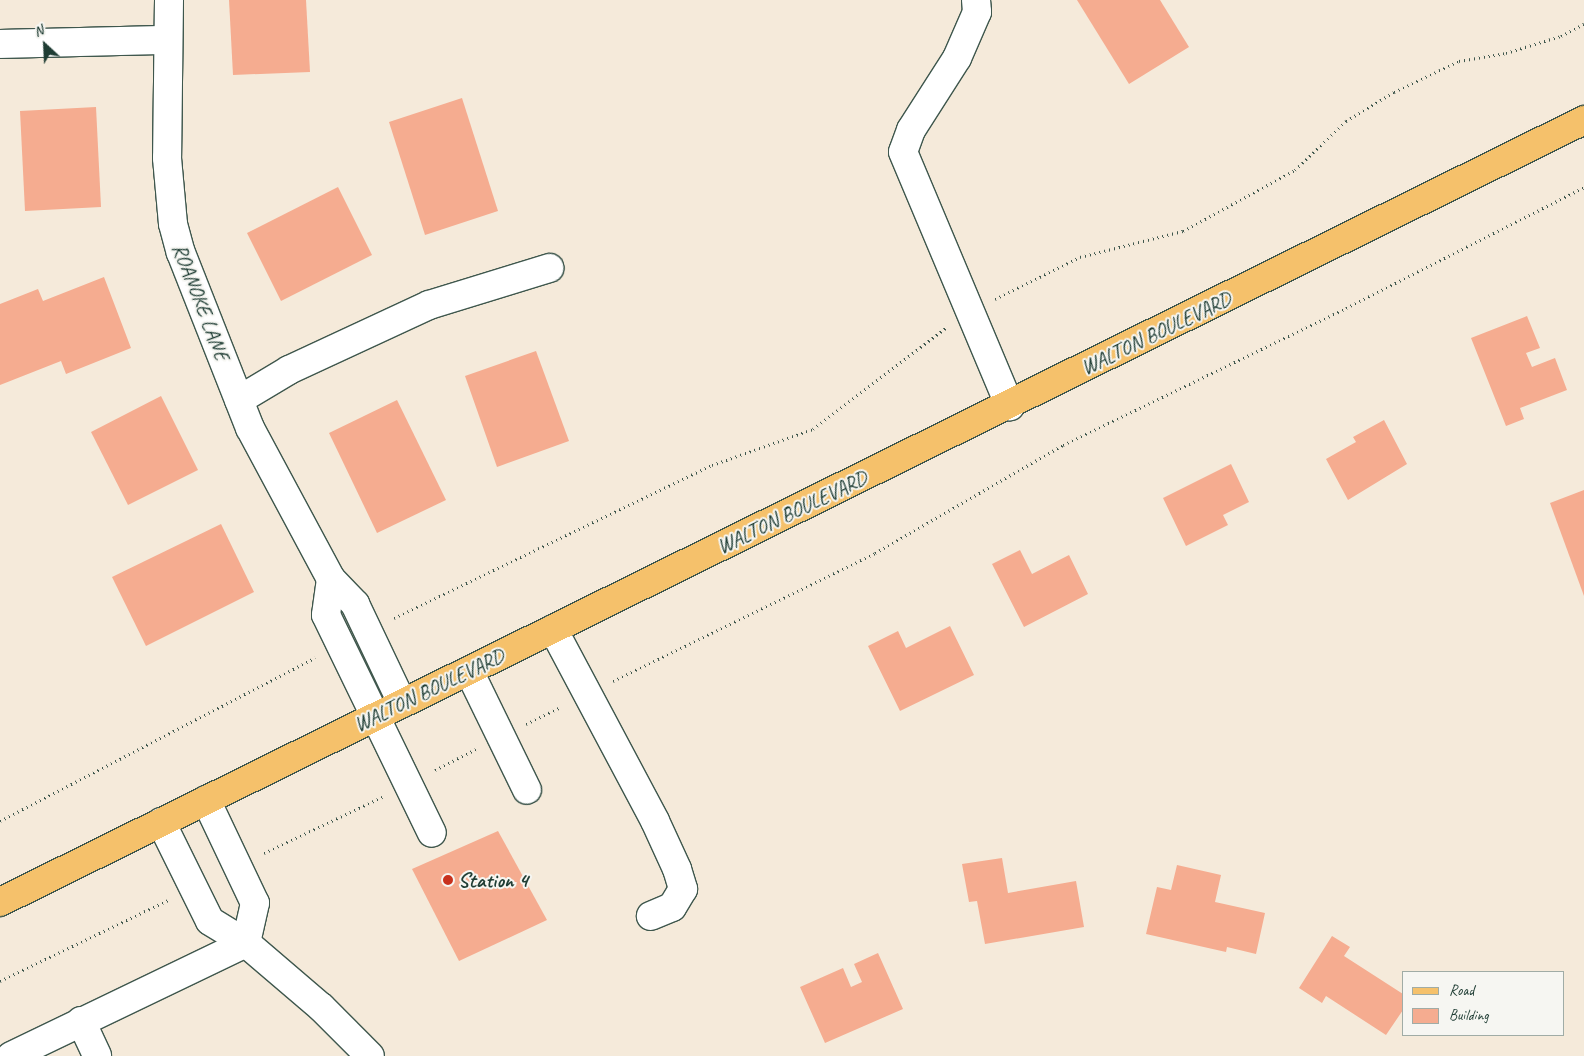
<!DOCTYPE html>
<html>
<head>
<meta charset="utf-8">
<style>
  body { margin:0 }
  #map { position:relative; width:1584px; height:1056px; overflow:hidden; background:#f5eada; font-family:Caveat,sans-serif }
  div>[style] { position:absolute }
  .building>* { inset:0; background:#f5ac90 }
  .path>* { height:3px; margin-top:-1.5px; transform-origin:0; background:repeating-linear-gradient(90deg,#3f574d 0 1px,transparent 0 5px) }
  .roads { filter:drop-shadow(1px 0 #3f574d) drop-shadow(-1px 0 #3f574d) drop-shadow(0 1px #3f574d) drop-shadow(0 -1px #3f574d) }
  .minor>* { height:28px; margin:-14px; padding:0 14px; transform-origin:14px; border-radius:14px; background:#fff }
  .major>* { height:28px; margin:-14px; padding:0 14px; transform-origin:14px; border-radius:14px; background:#f5c16b }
  .dots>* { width:14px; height:14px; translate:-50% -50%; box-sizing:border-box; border:2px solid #f6f6f2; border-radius:50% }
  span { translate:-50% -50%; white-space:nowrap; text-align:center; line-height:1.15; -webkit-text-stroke:4px #f6f6f2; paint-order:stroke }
  .street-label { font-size:21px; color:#1f3d34 }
  .poi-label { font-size:21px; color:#1f3d34; font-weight:700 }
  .left { translate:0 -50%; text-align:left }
  .legend { position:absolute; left:1402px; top:971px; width:162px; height:65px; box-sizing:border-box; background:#f6f6f2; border:1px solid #a0aca6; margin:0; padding:6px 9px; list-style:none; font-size:15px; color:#1f3d34 }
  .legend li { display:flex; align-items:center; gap:10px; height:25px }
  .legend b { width:25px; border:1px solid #a0aca6 }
  .north { position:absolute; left:20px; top:20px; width:50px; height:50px; -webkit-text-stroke:4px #f6f6f2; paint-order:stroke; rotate:335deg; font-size:14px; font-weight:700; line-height:20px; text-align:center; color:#1f3d34 }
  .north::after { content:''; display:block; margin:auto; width:18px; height:22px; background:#1f3d34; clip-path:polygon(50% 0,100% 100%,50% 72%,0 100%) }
</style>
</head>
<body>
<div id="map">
  <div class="building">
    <div style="clip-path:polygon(229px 0,306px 0,310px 72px,233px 75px)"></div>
    <div style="clip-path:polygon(1077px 0,1160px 0,1189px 47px,1129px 84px)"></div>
    <div style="clip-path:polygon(462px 98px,498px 211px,425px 235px,389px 122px)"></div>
    <div style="clip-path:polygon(96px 107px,101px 207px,25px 211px,20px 111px)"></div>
    <div style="clip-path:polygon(338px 187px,372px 255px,281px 301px,247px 233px)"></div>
    <div style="clip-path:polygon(104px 277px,131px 348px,66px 374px,61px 361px,0 385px,0 304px,38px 289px,43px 301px)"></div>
    <div style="clip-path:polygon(1527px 316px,1540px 348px,1526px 353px,1532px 367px,1555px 358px,1567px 390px,1520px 408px,1524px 419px,1506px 426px,1471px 338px)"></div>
    <div style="clip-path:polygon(536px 351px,569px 441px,497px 467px,465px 376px)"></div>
    <div style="clip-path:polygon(161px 396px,198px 470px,128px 505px,91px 432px)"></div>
    <div style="clip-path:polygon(397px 400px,446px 500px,377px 533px,329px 433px)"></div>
    <div style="clip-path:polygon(1384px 420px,1407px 464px,1348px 500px,1326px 459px,1356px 442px,1353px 437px)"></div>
    <div style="clip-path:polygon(1231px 464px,1249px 502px,1223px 515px,1228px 525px,1186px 546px,1163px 498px)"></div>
    <div style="clip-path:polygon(1584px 490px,1584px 596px,1550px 503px)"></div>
    <div style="clip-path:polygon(221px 524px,254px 592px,146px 646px,112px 577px)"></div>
    <div style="clip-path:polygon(1020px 550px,1032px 574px,1069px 555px,1088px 594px,1024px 627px,992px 564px)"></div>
    <div style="clip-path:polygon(950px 626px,974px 675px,900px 711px,868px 646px,898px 631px,906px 648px)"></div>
    <div style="clip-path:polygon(498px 831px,547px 920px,459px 961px,412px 869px)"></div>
    <div style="clip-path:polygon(1002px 858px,1008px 893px,1076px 881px,1084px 927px,985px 944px,977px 901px,969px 902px,962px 864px)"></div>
    <div style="clip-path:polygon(1177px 865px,1221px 875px,1215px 902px,1265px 913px,1256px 954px,1227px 947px,1226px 952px,1146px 934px,1157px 887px,1171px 890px)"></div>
    <div style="clip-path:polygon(1332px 936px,1350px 947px,1344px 956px,1403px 994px,1403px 1010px,1386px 1035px,1326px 996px,1322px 1003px,1299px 988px)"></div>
    <div style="clip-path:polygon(878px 953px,903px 1009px,825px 1043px,800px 987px,843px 968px,851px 987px,862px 982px,854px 964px)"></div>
  </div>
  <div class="path">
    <div style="left:995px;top:299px;width:95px;rotate:-26.3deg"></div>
    <div style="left:1080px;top:257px;width:106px;rotate:-14.2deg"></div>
    <div style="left:1183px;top:231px;width:128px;rotate:-28.6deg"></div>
    <div style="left:1295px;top:170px;width:71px;rotate:-43.9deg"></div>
    <div style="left:1346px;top:121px;width:56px;rotate:-31.1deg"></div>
    <div style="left:1394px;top:92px;width:72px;rotate:-25.5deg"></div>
    <div style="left:1459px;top:61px;width:48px;rotate:-9.7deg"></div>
    <div style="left:1506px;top:53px;width:58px;rotate:-17.2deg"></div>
    <div style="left:1561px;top:36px;width:26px;rotate:-28deg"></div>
    <div style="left:394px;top:618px;width:353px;rotate:-25.7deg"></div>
    <div style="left:712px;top:465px;width:107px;rotate:-19.6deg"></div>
    <div style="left:813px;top:429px;width:168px;rotate:-37.3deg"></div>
    <div style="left:613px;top:681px;width:292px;rotate:-26deg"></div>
    <div style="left:875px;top:553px;width:217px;rotate:-29.9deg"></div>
    <div style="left:1063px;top:445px;width:314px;rotate:-25.8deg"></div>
    <div style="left:1346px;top:308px;width:267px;rotate:-26.9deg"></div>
    <div style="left:526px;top:724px;width:39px;rotate:-26deg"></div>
    <div style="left:435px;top:770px;width:46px;rotate:-27.1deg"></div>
    <div style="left:0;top:821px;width:355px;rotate:-27.4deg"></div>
    <div style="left:264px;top:853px;width:131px;rotate:-25.4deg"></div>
    <div style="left:0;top:981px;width:187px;rotate:-25.7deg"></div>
  </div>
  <div class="roads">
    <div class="minor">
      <div style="left:169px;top:0;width:158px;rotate:90.7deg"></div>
      <div style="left:167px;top:158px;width:66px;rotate:84.8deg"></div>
      <div style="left:173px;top:224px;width:30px;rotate:75deg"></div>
      <div style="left:181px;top:253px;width:188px;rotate:68.5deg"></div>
      <div style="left:250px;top:428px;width:171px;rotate:61.8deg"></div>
      <div style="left:331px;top:579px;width:35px;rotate:46deg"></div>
      <div style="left:355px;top:604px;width:110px;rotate:64.6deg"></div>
      <div style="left:976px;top:0;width:12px;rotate:85deg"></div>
      <div style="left:977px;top:12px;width:50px;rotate:113.5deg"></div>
      <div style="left:957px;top:58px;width:85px;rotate:122.6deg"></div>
      <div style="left:911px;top:130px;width:23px;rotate:110deg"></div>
      <div style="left:903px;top:152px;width:276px;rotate:67.2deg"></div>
      <div style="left:0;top:44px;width:167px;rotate:-1.4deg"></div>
      <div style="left:239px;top:400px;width:58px;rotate:-31deg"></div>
      <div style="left:289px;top:370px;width:154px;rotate:-24.9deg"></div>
      <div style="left:429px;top:305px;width:126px;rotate:-17.1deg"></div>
      <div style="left:331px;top:579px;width:36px;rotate:98deg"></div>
      <div style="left:326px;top:615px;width:242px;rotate:64.1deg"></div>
      <div style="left:553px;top:629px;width:217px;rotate:62deg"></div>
      <div style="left:655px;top:821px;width:53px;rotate:65.4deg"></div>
      <div style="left:677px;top:869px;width:21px;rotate:73deg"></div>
      <div style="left:683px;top:889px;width:21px;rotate:121deg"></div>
      <div style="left:672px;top:907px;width:23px;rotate:157deg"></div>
      <div style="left:469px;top:671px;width:132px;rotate:64deg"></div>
      <div style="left:206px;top:800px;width:114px;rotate:64.6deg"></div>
      <div style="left:255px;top:903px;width:41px;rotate:102.7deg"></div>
      <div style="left:161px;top:822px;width:110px;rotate:63.7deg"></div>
      <div style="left:210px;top:921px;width:42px;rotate:31.4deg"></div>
      <div style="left:246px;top:943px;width:99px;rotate:40.5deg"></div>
      <div style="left:321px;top:1007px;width:69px;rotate:45deg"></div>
      <div style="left:81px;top:1021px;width:38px;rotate:65deg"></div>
      <div style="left:11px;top:1056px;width:261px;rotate:-25.7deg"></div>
    </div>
    <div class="major">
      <div style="left:0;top:902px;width:1767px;rotate:-26.27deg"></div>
    </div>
  </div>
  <div class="dots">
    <div style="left:448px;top:880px;background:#c8321e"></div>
  </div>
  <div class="street-label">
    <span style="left:201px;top:302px;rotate:69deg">ROANOKE LANE</span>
    <span style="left:1156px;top:333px;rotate:-26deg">WALTON BOULEVARD</span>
    <span style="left:792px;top:512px;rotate:-26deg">WALTON BOULEVARD</span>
    <span style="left:429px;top:690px;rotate:-26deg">WALTON BOULEVARD</span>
  </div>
  <div class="poi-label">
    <span class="left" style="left:458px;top:880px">Station 4</span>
  </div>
  <ul class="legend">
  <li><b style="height:6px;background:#f5c16b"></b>Road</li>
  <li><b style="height:14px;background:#f5ac90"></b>Building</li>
  </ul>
  <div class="north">N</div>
</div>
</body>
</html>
